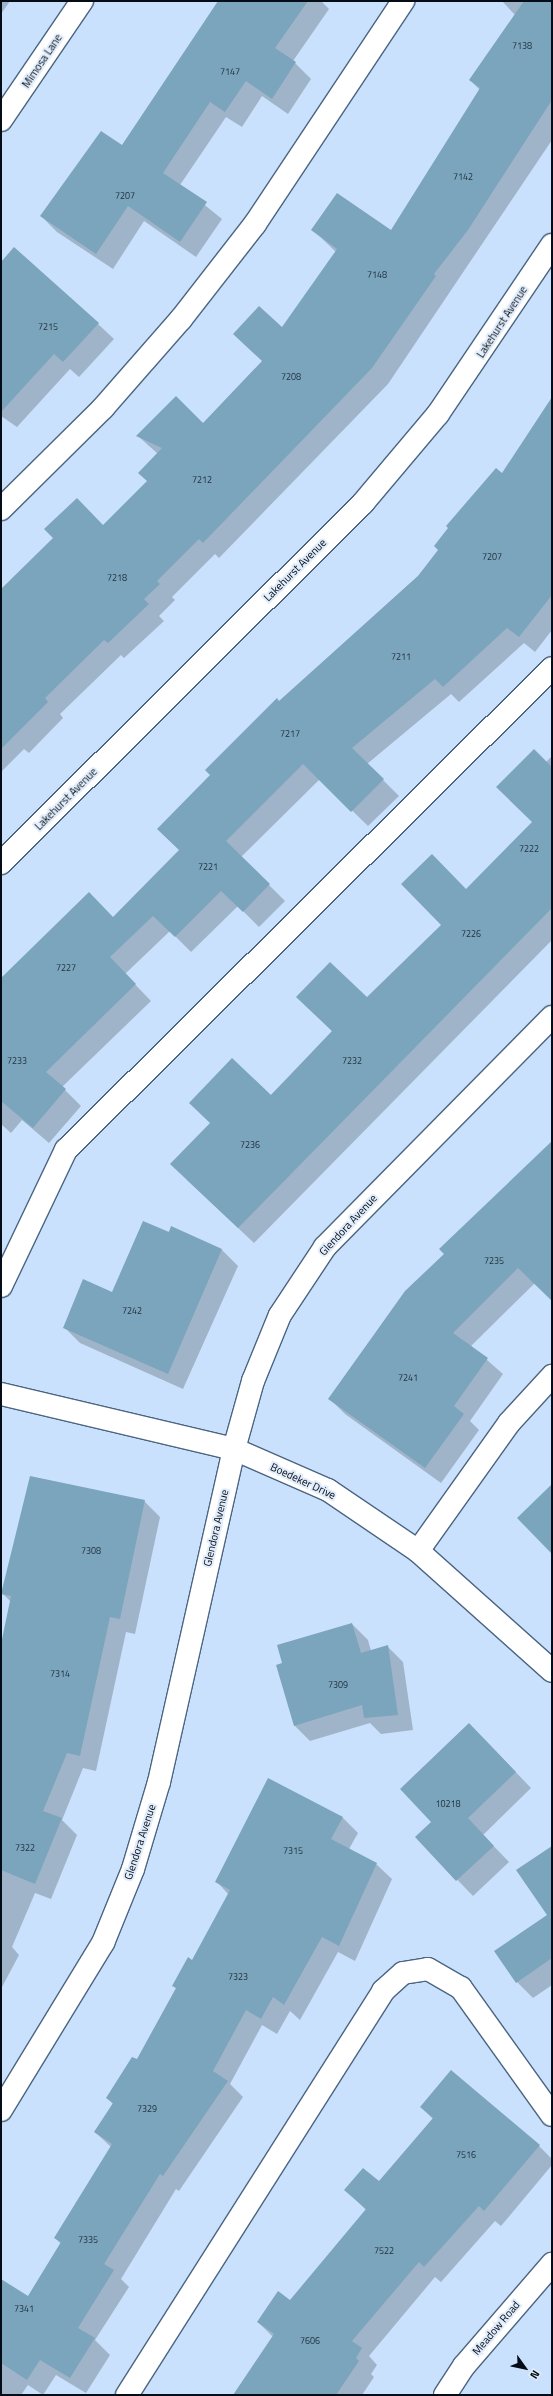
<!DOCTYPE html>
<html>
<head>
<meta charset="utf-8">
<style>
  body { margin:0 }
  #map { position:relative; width:553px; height:2396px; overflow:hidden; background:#c9e1fc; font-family:"Titillium Web",sans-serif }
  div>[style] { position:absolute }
  .shadow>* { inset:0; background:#0003 }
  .building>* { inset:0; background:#7ba5bc }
  .roads { filter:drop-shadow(1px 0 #4b6582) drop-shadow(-1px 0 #4b6582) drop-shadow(0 1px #4b6582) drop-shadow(0 -1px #4b6582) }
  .minor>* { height:22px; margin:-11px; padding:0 11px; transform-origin:11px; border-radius:11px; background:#fff }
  span { translate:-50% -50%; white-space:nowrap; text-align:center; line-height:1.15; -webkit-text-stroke:4px #e1edfa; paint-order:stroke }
  .number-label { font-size:9px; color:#223240 }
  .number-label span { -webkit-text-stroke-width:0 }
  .street-label { font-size:11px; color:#040c17 }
  .frame { position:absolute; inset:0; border:2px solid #040c17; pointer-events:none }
  .north { position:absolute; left:505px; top:2348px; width:40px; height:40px; -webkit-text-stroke:3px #e1edfa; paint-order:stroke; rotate:123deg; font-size:11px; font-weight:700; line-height:16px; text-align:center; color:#040c17 }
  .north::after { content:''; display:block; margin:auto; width:14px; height:18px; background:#040c17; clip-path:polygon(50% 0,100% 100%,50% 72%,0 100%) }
</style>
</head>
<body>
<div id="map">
  <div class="shadow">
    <div style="clip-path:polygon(1px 1px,10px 1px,1px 14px)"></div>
    <div style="clip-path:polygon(220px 1px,321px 1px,329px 9px,293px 61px,311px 79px,288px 114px,262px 96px,242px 127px,226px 117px,180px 185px,222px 219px,196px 257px,144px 221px,113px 269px,57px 232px,41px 216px,123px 147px)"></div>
    <div style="clip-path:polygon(502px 1px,552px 1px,552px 140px,388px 384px,219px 558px,215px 554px,172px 597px,175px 600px,159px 616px,164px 621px,124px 658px,121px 655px,60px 714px,63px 718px,29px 753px,24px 749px,1px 772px,1px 590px,104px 526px,148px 481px,158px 454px,138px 436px,203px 425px,263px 362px,336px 252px,313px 230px,391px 232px,480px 90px,470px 80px,515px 15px)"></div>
    <div style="clip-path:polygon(1px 264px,98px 324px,114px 339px,79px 377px,70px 369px,17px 427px,1px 416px)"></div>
    <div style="clip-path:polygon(552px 414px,552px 630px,535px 652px,524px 643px,459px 702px,451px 694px,367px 764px,399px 796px,368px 826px,320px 779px,241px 857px,285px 901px,259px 927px,238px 906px,191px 952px,170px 931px,125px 974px,151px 1001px,62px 1087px,81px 1106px,49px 1143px,22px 1120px,11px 1133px,1px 1124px,1px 980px,114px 918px,180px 851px,211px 775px,279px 702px,418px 576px)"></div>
    <div style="clip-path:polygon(552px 756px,552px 940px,254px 1243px,187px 1180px,333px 1032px,297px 997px,368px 999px,443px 925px,466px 890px,533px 822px,546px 762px)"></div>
    <div style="clip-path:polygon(545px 1149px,552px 1152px,552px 1300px,535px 1283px,471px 1346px,503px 1374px,470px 1421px,479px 1430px,441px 1483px,345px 1414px,329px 1398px,445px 1254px,441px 1249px)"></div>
    <div style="clip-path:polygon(172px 1228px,222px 1250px,238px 1266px,183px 1389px,80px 1343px,64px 1327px,113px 1293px)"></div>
    <div style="clip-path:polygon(144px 1501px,160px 1517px,135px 1634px,126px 1632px,96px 1771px,83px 1768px,62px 1820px,77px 1835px,51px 1899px,35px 1893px,12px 1947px,19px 1955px,1px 1989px,1px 1649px,11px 1602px,3px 1594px)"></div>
    <div style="clip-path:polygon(352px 1624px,368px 1640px,371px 1651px,387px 1646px,403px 1662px,413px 1730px,381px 1734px,370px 1723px,310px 1741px,294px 1725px)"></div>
    <div style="clip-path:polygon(485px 1740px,531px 1788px,483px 1835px,509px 1862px,473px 1896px,416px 1837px,433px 1822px)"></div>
    <div style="clip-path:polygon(342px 1817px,358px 1833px,349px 1849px,376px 1864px,392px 1879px,355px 1961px,338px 1952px,300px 2020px,290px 2011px,277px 2034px,262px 2025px,230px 2084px,243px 2097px,179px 2191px,176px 2189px,121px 2279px,129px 2287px,95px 2340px,110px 2355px,86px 2393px,56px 2375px,43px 2395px,28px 2385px,21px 2395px,1px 2395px,1px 2281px,28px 2298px,61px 2244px,55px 2238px,111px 2147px,95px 2132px,113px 2104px,107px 2098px,137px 2061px,177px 1989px,173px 1985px,192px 1961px,229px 1895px,217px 1882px)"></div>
    <div style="clip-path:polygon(552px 1848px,552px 1985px,533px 1998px,517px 1982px,548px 1915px)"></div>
    <div style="clip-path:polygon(421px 2107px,539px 2146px,552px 2159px,552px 2165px,501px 2226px,495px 2221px,441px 2282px,435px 2277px,369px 2356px,377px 2365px,371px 2374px,374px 2377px,362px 2395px,234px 2395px,273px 2337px,258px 2322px,291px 2301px,366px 2210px,346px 2190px,379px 2183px,433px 2119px)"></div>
  </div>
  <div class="building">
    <div style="clip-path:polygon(218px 1px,308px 1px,275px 48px,296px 62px,272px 99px,246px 81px,225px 112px,210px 102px,163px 173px,207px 202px,180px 242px,128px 206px,96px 254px,40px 216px,101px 131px,122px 145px)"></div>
    <div style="clip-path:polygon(524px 1px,552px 1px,552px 100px,468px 230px,434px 274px,436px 276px,372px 368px,203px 543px,199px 539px,157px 581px,160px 584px,144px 599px,149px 604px,108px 643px,104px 640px,45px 698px,48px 702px,1px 749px,1px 589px,53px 538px,44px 529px,77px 498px,103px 525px,147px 481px,138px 473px,162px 448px,136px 436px,176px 396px,203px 423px,262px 361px,233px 334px,259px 306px,282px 327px,337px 249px,311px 230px,337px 193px,391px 230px,480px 88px,469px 80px)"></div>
    <div style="clip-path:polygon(14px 247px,99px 323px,63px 362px,54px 354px,1px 412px,1px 262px)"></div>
    <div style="clip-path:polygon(552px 397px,552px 595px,519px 637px,507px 628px,443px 687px,435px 679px,352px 748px,384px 779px,351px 812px,303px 764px,226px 841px,270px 884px,243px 912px,221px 891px,175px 937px,153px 916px,110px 957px,136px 984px,46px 1072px,66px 1089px,33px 1128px,1px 1101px,1px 978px,89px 892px,113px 917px,179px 850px,157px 829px,210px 775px,205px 770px,277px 698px,279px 701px,418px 576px,438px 550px,434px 546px,448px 528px,446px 526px,496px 468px,502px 473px)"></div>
    <div style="clip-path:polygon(534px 749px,552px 767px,552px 908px,238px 1228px,170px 1164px,210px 1123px,189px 1103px,232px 1058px,271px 1095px,332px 1031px,296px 997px,330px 962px,367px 997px,441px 925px,401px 884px,432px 854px,466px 889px,532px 822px,496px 787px)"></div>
    <div style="clip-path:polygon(552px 1141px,552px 1301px,518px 1268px,453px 1333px,488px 1358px,454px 1406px,464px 1414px,425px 1468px,328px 1399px,405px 1291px,444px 1254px,439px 1249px)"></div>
    <div style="clip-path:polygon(143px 1221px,169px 1232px,171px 1226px,222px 1249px,168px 1374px,63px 1328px,83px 1279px,112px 1292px)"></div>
    <div style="clip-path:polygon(30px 1476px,145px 1500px,120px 1619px,110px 1617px,80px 1756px,67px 1753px,43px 1811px,62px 1818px,35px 1884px,1px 1870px,1px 1644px,11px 1596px,1px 1594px)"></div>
    <div style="clip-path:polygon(552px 1484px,552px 1554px,517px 1518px)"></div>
    <div style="clip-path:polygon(352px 1623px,361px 1653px,388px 1645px,398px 1715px,364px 1718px,362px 1705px,294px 1726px,276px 1665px,282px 1663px,277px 1645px)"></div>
    <div style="clip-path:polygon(469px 1723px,516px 1772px,468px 1818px,494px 1846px,456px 1881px,415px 1837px,431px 1822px,400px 1789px)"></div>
    <div style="clip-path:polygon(268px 1778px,343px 1817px,331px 1839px,377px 1863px,339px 1946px,322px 1937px,284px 2005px,273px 1997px,261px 2019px,246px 2010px,213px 2071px,228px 2081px,163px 2176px,160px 2174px,104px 2264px,114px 2270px,78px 2328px,95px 2338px,70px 2378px,40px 2360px,27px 2380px,1px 2363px,1px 2279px,28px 2296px,61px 2242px,54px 2238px,112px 2144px,94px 2132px,113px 2103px,106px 2098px,132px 2057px,137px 2059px,176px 1988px,172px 1986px,188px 1957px,192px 1960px,230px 1890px,215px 1882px)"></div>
    <div style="clip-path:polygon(552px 1846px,552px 1958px,516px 1983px,494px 1951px,547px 1915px,516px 1870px)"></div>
    <div style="clip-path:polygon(451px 2070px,540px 2145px,484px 2211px,479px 2206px,424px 2267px,419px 2262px,352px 2341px,362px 2348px,356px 2358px,359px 2361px,336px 2395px,233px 2395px,274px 2334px,257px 2322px,278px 2291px,290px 2300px,366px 2209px,344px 2190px,363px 2168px,379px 2181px,433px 2118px,420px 2107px)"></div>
  </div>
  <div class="roads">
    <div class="minor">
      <div style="left:1px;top:120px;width:144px;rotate:-55.8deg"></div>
      <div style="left:1px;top:509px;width:144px;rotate:-44.7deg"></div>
      <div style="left:103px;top:408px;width:118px;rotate:-48.8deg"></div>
      <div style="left:181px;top:319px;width:120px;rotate:-52.1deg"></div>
      <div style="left:255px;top:224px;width:268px;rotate:-56.4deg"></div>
      <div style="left:1px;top:863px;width:511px;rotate:-44.84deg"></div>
      <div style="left:363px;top:503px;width:116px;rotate:-49.9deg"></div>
      <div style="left:438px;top:414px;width:204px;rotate:-56deg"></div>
      <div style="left:1px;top:1286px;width:151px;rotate:-64.5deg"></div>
      <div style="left:66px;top:1150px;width:684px;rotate:-44.76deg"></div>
      <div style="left:1px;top:1394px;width:239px;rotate:13.3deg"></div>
      <div style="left:234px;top:1449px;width:103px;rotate:23.6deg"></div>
      <div style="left:328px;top:1490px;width:109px;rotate:34.1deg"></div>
      <div style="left:418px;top:1551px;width:180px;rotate:41.8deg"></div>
      <div style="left:418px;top:1551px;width:157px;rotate:-54.6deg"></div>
      <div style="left:509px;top:1423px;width:64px;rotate:-47.5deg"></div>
      <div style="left:1px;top:2110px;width:196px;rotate:-58.6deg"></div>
      <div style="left:103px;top:1943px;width:80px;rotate:-67.9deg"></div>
      <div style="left:133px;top:1869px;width:91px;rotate:-73.4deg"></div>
      <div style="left:159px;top:1782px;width:341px;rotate:-77.3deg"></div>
      <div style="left:234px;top:1449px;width:71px;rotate:-74.4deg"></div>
      <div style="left:253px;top:1381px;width:71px;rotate:-67.8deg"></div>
      <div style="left:280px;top:1315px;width:82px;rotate:-56.5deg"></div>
      <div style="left:325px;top:1247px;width:323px;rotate:-45.4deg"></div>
      <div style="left:127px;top:2395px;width:478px;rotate:-57.6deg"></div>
      <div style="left:383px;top:1991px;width:27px;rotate:-42deg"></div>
      <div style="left:403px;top:1973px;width:25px;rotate:-9deg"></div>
      <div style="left:428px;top:1969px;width:38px;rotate:30deg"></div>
      <div style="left:461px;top:1988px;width:156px;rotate:54.4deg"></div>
      <div style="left:445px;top:2395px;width:35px;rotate:-57deg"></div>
      <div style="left:464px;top:2366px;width:135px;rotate:-49.2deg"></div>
    </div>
  </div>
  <div class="number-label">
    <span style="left:522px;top:46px">7138</span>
    <span style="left:230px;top:72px">7147</span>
    <span style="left:463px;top:177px">7142</span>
    <span style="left:125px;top:196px">7207</span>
    <span style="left:377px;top:275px">7148</span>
    <span style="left:48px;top:327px">7215</span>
    <span style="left:291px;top:377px">7208</span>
    <span style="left:202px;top:480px">7212</span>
    <span style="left:492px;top:557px">7207</span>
    <span style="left:117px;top:578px">7218</span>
    <span style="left:401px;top:657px">7211</span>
    <span style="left:290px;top:734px">7217</span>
    <span style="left:529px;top:849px">7222</span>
    <span style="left:208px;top:867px">7221</span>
    <span style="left:471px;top:934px">7226</span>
    <span style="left:66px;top:968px">7227</span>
    <span style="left:17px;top:1061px">7233</span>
    <span style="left:352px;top:1061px">7232</span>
    <span style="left:250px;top:1145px">7236</span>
    <span style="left:494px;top:1261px">7235</span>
    <span style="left:132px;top:1311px">7242</span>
    <span style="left:408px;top:1378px">7241</span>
    <span style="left:91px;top:1551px">7308</span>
    <span style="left:60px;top:1674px">7314</span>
    <span style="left:338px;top:1685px">7309</span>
    <span style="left:448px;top:1804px">10218</span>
    <span style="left:25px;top:1848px">7322</span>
    <span style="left:293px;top:1851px">7315</span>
    <span style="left:238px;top:1977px">7323</span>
    <span style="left:147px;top:2109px">7329</span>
    <span style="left:466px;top:2155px">7516</span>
    <span style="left:88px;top:2240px">7335</span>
    <span style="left:384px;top:2251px">7522</span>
    <span style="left:24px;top:2309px">7341</span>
    <span style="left:310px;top:2341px">7606</span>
  </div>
  <div class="street-label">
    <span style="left:42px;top:61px;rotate:-56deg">Mimosa Lane</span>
    <span style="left:502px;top:322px;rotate:-57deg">Lakehurst Avenue</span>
    <span style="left:295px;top:570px;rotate:-45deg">Lakehurst Avenue</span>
    <span style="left:66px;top:799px;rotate:-45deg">Lakehurst Avenue</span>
    <span style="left:348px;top:1225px;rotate:-47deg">Glendora Avenue</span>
    <span style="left:303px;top:1481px;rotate:25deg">Boedeker Drive</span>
    <span style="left:216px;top:1528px;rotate:-77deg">Glendora Avenue</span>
    <span style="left:140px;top:1842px;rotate:-72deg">Glendora Avenue</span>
    <span style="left:496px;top:2328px;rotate:-50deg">Meadow Road</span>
  </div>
  <div class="frame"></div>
  <div class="north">N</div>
</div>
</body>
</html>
